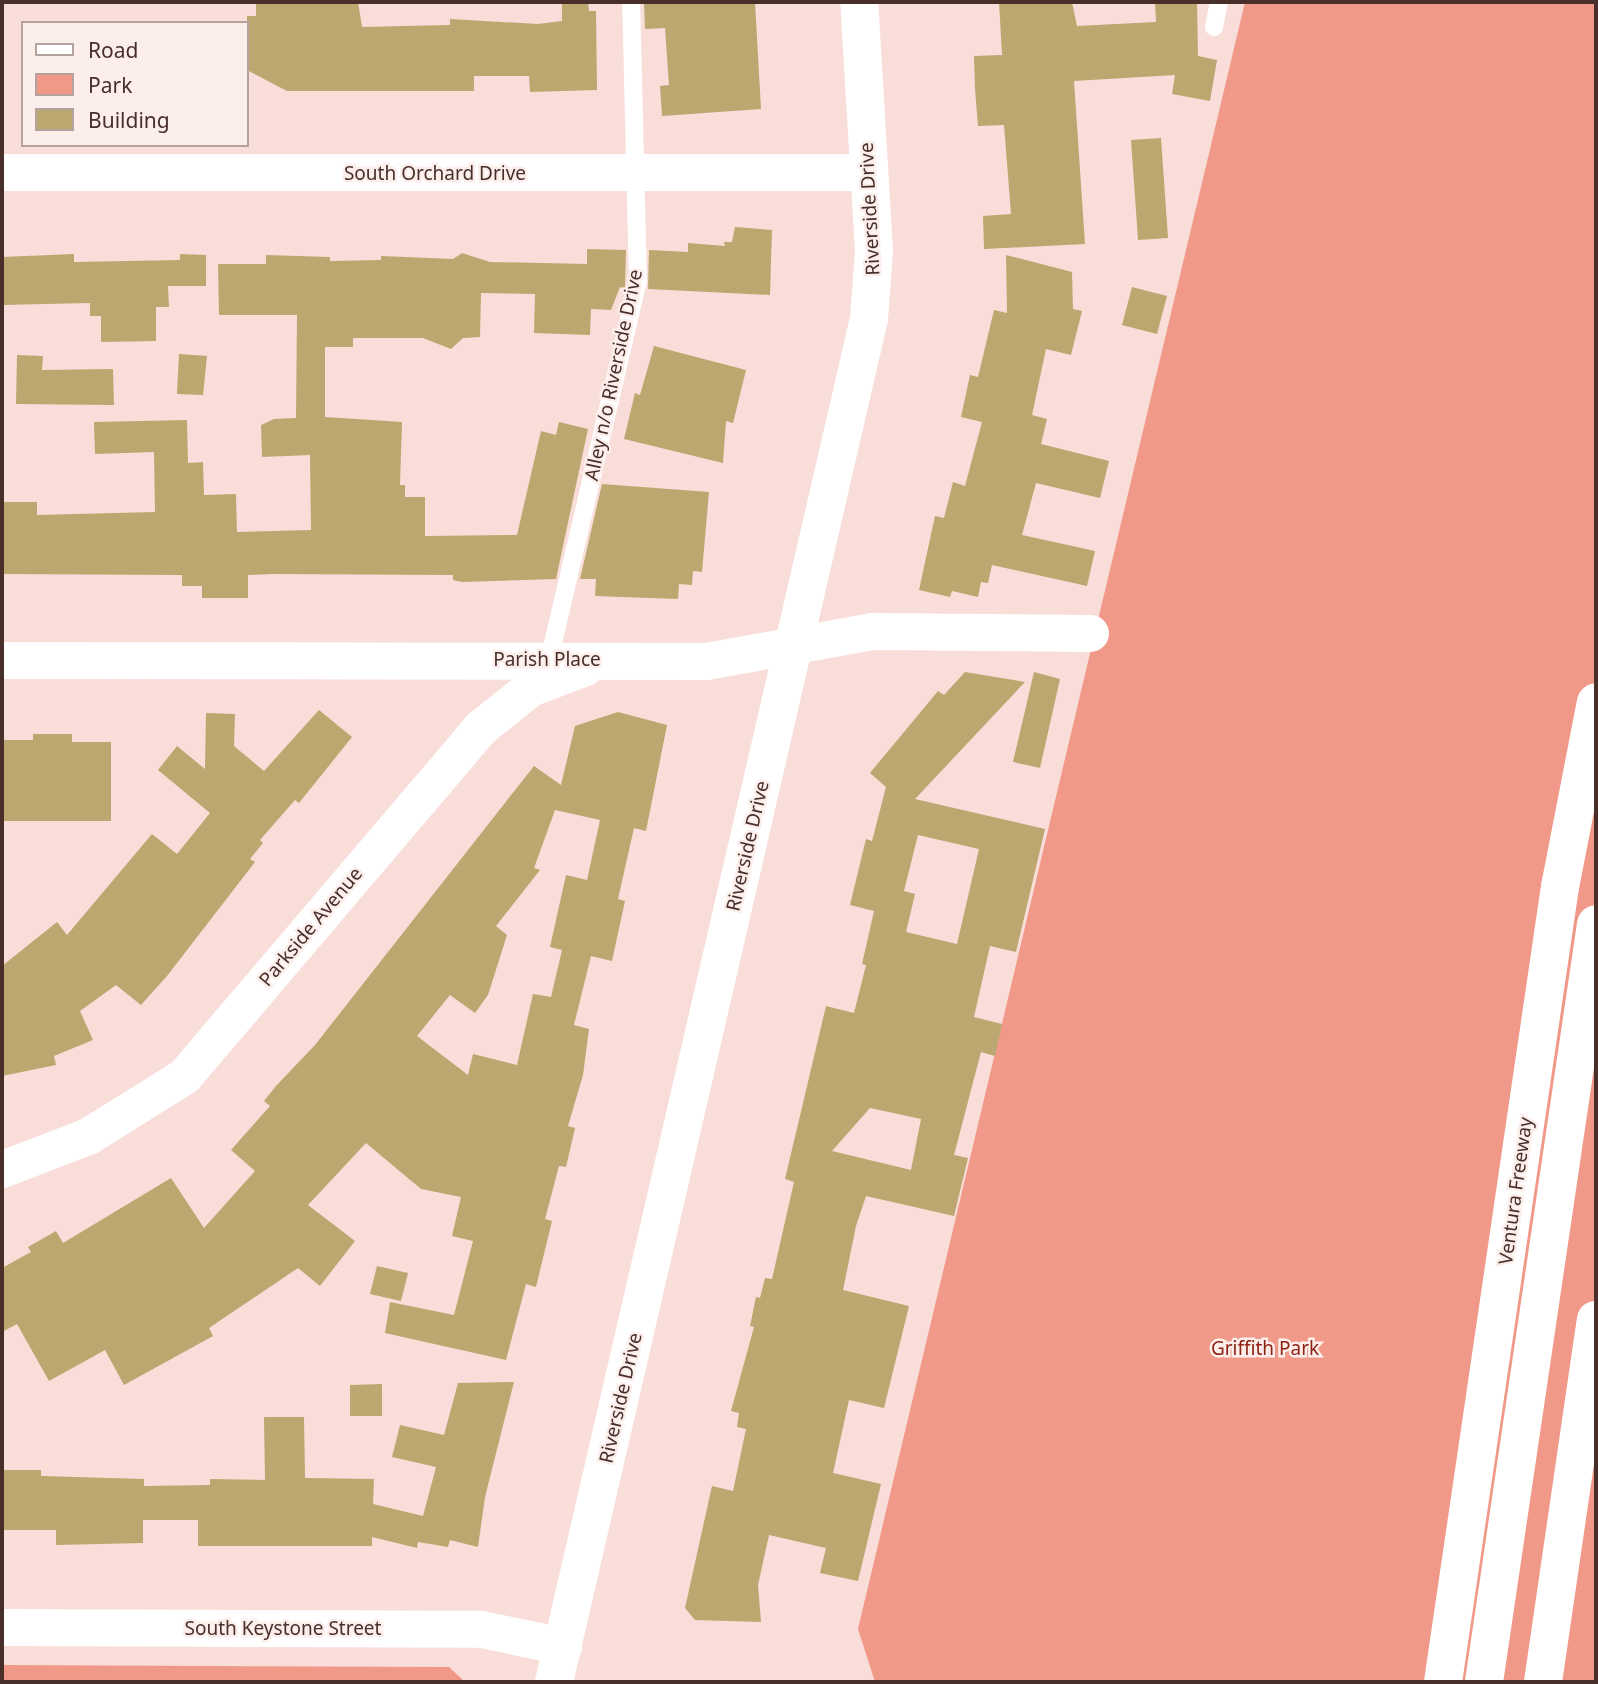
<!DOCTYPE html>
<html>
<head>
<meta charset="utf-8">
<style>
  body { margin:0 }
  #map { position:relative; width:1598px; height:1684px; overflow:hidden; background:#f9ddd8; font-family:"Noto Sans",sans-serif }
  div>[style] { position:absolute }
  .green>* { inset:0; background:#f19989 }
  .building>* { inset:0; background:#bba76f }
  .lane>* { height:18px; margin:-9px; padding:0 9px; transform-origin:9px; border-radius:9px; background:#fff }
  .street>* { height:37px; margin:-18.5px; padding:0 18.5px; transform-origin:18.5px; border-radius:18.5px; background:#fff }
  .secondary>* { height:38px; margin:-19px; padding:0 19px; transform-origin:19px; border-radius:19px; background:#fff }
  .highway>* { height:38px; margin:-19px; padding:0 19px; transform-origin:19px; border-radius:19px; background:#fff }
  span { translate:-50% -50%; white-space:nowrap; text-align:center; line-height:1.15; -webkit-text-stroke:5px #fceeeb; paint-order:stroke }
  .street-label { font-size:19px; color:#482f2a }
  .park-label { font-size:19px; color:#8f2315 }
  .frame { position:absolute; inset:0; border:4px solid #482f2a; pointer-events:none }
  .legend { position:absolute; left:21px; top:21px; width:228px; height:126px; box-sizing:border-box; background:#fceeeb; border:2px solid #b4a29e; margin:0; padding:9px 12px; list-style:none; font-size:21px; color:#482f2a }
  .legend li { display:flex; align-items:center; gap:14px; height:35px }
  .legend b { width:35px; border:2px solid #b4a29e }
</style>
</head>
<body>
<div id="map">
  <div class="green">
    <div style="clip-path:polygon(1245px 2px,1596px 2px,1596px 1682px,875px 1682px,858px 1629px)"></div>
    <div style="clip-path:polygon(2px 1665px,449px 1667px,465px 1682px,2px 1682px)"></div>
  </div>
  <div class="building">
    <div style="clip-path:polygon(256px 2px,358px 2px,362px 27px,450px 25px,450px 19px,538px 24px,562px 21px,562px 2px,588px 2px,589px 11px,596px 11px,597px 90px,530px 92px,529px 76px,474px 76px,474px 91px,287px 91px,247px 70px,247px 16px,256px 16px)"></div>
    <div style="clip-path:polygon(644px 2px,755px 2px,761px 109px,662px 116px,660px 86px,669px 85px,665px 28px,645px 29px)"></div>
    <div style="clip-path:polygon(999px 2px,1072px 2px,1077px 26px,1156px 22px,1155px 2px,1197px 2px,1198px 56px,1217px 60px,1210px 101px,1172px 94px,1175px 75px,1074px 81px,1085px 244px,984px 249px,983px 216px,1011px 214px,1004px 125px,978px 126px,975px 89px,974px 56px,1002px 55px)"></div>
    <div style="clip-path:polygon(1161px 138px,1168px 238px,1138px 240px,1131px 140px)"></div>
    <div style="clip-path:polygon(735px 227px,772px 230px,770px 295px,648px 289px,649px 250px,688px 252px,688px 243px,725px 246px,724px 242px,732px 242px)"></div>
    <div style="clip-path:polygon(587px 249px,626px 250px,625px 288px,620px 287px,611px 310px,591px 309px,590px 335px,534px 333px,535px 294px,481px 293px,480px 337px,463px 338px,451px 349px,423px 338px,353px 338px,353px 347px,325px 347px,325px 417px,402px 422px,400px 485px,405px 485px,405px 497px,425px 497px,425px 536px,517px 535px,541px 431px,556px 435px,559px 422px,588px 429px,556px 579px,462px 582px,453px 580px,453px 575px,273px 574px,248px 575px,248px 598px,202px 598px,202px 586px,182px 586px,182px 575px,2px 574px,2px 502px,37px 502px,37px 515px,155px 512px,154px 452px,95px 454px,94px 422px,187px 420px,188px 463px,203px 462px,204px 495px,236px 494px,237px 532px,311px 530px,310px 455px,262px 457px,261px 425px,274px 419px,296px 418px,297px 315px,219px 315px,218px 264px,266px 264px,266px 255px,330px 257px,330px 261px,381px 260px,381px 256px,453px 259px,462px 253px,490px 262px,587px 264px)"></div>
    <div style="clip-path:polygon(74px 254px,74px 262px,180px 260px,180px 254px,206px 255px,206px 286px,168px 286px,169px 307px,156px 307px,156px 341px,101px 342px,101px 316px,90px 316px,90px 303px,2px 305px,2px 257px)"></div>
    <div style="clip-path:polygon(1006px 255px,1072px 272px,1073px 309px,1082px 311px,1071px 355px,1046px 349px,1032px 415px,1047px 419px,1041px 444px,1109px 461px,1100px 498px,1036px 483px,1022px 535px,1095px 551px,1087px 586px,992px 565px,988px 583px,981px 582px,978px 597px,952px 591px,950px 597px,919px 590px,935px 516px,944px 518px,953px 482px,965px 486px,982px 422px,961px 417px,970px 375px,978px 377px,994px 310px,1007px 313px)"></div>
    <div style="clip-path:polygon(1132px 287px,1167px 296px,1157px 334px,1122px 325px)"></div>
    <div style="clip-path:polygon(654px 346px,746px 370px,733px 423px,726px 421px,723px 463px,624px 439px,635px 393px,640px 395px)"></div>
    <div style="clip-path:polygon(179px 354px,207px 356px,203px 395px,177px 394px)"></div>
    <div style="clip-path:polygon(17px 355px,43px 356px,42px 370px,113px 369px,114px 405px,16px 404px)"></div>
    <div style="clip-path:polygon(602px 484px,709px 492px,702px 572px,693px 571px,692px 585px,679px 584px,678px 599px,595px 596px,596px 579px,580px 579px)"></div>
    <div style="clip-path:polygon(evenodd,965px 672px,1025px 682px,915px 799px,1045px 829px,1016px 952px,990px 946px,974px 1017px,1002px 1024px,995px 1056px,981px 1052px,954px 1155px,968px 1158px,954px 1216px,866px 1196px,856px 1226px,843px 1290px,909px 1306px,884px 1408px,849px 1400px,833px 1473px,881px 1484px,858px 1581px,820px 1573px,826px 1548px,769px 1535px,758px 1585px,761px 1622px,695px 1620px,685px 1608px,712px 1486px,733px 1491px,746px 1429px,737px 1427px,739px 1413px,731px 1411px,754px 1327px,750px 1326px,756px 1297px,760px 1298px,765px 1278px,772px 1279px,794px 1182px,785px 1179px,826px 1006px,854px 1013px,866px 965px,862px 964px,874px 911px,850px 905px,866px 839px,872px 841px,886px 787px,870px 773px,938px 691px,944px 695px,965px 672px,918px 835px,979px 849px,957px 944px,906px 932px,915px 894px,904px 891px,918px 835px,965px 672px,870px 1108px,921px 1119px,911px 1170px,832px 1151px,870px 1108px)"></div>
    <div style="clip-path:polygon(1034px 672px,1060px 679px,1040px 768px,1013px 762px)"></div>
    <div style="clip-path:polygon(319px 710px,352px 737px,299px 803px,295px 800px,260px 840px,263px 843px,250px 859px,255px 862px,167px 976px,141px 1005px,116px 985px,80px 1011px,93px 1040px,54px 1056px,56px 1065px,2px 1076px,2px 966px,57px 922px,67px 935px,152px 834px,177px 854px,210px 813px,158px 770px,177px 746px,205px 769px,206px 713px,235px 714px,234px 746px,264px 771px)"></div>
    <div style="clip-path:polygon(evenodd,618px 712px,667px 725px,646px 831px,634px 828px,618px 899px,625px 901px,612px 961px,591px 956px,574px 1025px,589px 1029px,583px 1075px,568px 1126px,575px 1128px,566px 1167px,559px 1166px,545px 1219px,552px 1221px,536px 1287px,526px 1284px,506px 1360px,385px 1333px,390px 1302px,454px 1315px,473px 1241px,452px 1236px,461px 1197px,421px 1189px,366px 1143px,308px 1205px,355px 1241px,320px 1286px,298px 1268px,209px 1328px,213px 1336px,124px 1385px,105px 1350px,49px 1381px,17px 1324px,2px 1332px,2px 1268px,31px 1252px,28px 1247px,56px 1231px,63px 1243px,171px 1178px,204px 1228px,255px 1171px,231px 1150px,270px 1106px,264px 1101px,276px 1086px,315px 1045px,534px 766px,561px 785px,575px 726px,618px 712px,555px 810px,600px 820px,587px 880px,566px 875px,550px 947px,562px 950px,551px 997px,533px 994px,517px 1065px,473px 1054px,468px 1075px,417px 1036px,450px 995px,475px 1013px,488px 995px,507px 935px,496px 926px,540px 870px,534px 868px,555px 810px)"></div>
    <div style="clip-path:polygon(33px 734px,72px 734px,72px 742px,111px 742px,111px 821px,2px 821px,2px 740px,33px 740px)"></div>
    <div style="clip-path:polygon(377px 1266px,408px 1273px,401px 1301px,370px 1294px)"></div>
    <div style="clip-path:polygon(514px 1382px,485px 1497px,478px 1547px,450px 1540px,448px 1547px,418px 1542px,417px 1548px,372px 1537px,372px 1546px,198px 1546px,198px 1520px,143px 1520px,143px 1543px,56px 1545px,56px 1530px,2px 1530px,2px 1470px,41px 1470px,41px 1476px,144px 1479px,144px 1486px,210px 1485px,210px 1479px,265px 1480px,264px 1417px,304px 1417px,305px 1478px,374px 1479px,373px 1504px,423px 1516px,436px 1467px,392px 1457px,400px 1425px,444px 1435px,458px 1383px)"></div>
    <div style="clip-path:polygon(382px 1384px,382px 1416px,350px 1416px,350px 1385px)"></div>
  </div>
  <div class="lane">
    <div style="left:1214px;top:27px;width:25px;rotate:-79deg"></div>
    <div style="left:549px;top:660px;width:388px;rotate:-76.8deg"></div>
    <div style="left:638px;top:282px;width:280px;rotate:-91.4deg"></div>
  </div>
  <div class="street">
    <div style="left:2px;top:172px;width:866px"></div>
    <div style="left:2px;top:660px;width:704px;rotate:0.08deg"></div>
    <div style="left:706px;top:661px;width:169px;rotate:-10.2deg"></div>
    <div style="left:872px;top:631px;width:218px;rotate:0.5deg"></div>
    <div style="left:2px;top:1169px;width:92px;rotate:-21deg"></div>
    <div style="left:88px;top:1136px;width:113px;rotate:-32deg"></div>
    <div style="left:184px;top:1076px;width:457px;rotate:-49.6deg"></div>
    <div style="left:480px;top:728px;width:64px;rotate:-38.7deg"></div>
    <div style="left:530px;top:688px;width:59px;rotate:-20.9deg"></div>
    <div style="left:2px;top:1627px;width:479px;rotate:0.2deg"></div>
    <div style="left:481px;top:1629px;width:84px;rotate:11.7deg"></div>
  </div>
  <div class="secondary">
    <div style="left:554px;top:1682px;width:1399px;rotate:-76.99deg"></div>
    <div style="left:869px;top:319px;width:68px;rotate:-85.8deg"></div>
    <div style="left:874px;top:251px;width:249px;rotate:-93.4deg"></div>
  </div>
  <div class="highway">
    <div style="left:1443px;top:1682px;width:804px;rotate:-81.63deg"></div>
    <div style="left:1560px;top:887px;width:188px;rotate:-79deg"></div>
    <div style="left:1484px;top:1682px;width:766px;rotate:-81.59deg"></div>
    <div style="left:1543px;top:1682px;width:366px;rotate:-81.7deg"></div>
  </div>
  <div class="street-label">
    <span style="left:435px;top:174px">South Orchard Drive</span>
    <span style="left:870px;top:209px;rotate:-93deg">Riverside Drive</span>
    <span style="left:614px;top:375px;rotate:-78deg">Alley n/o Riverside Drive</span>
    <span style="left:547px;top:660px">Parish Place</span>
    <span style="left:748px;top:846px;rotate:-77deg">Riverside Drive</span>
    <span style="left:311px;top:927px;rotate:-50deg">Parkside Avenue</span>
    <span style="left:1516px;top:1191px;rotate:-82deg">Ventura Freeway</span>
    <span style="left:621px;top:1398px;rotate:-77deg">Riverside Drive</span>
    <span style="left:283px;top:1629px">South Keystone Street</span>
  </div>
  <div class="park-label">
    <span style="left:1265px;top:1349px">Griffith Park</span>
  </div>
  <div class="frame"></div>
  <ul class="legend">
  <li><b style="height:9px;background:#fff"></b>Road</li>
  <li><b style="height:19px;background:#f19989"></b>Park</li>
  <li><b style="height:19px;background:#bba76f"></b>Building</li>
  </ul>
</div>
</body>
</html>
